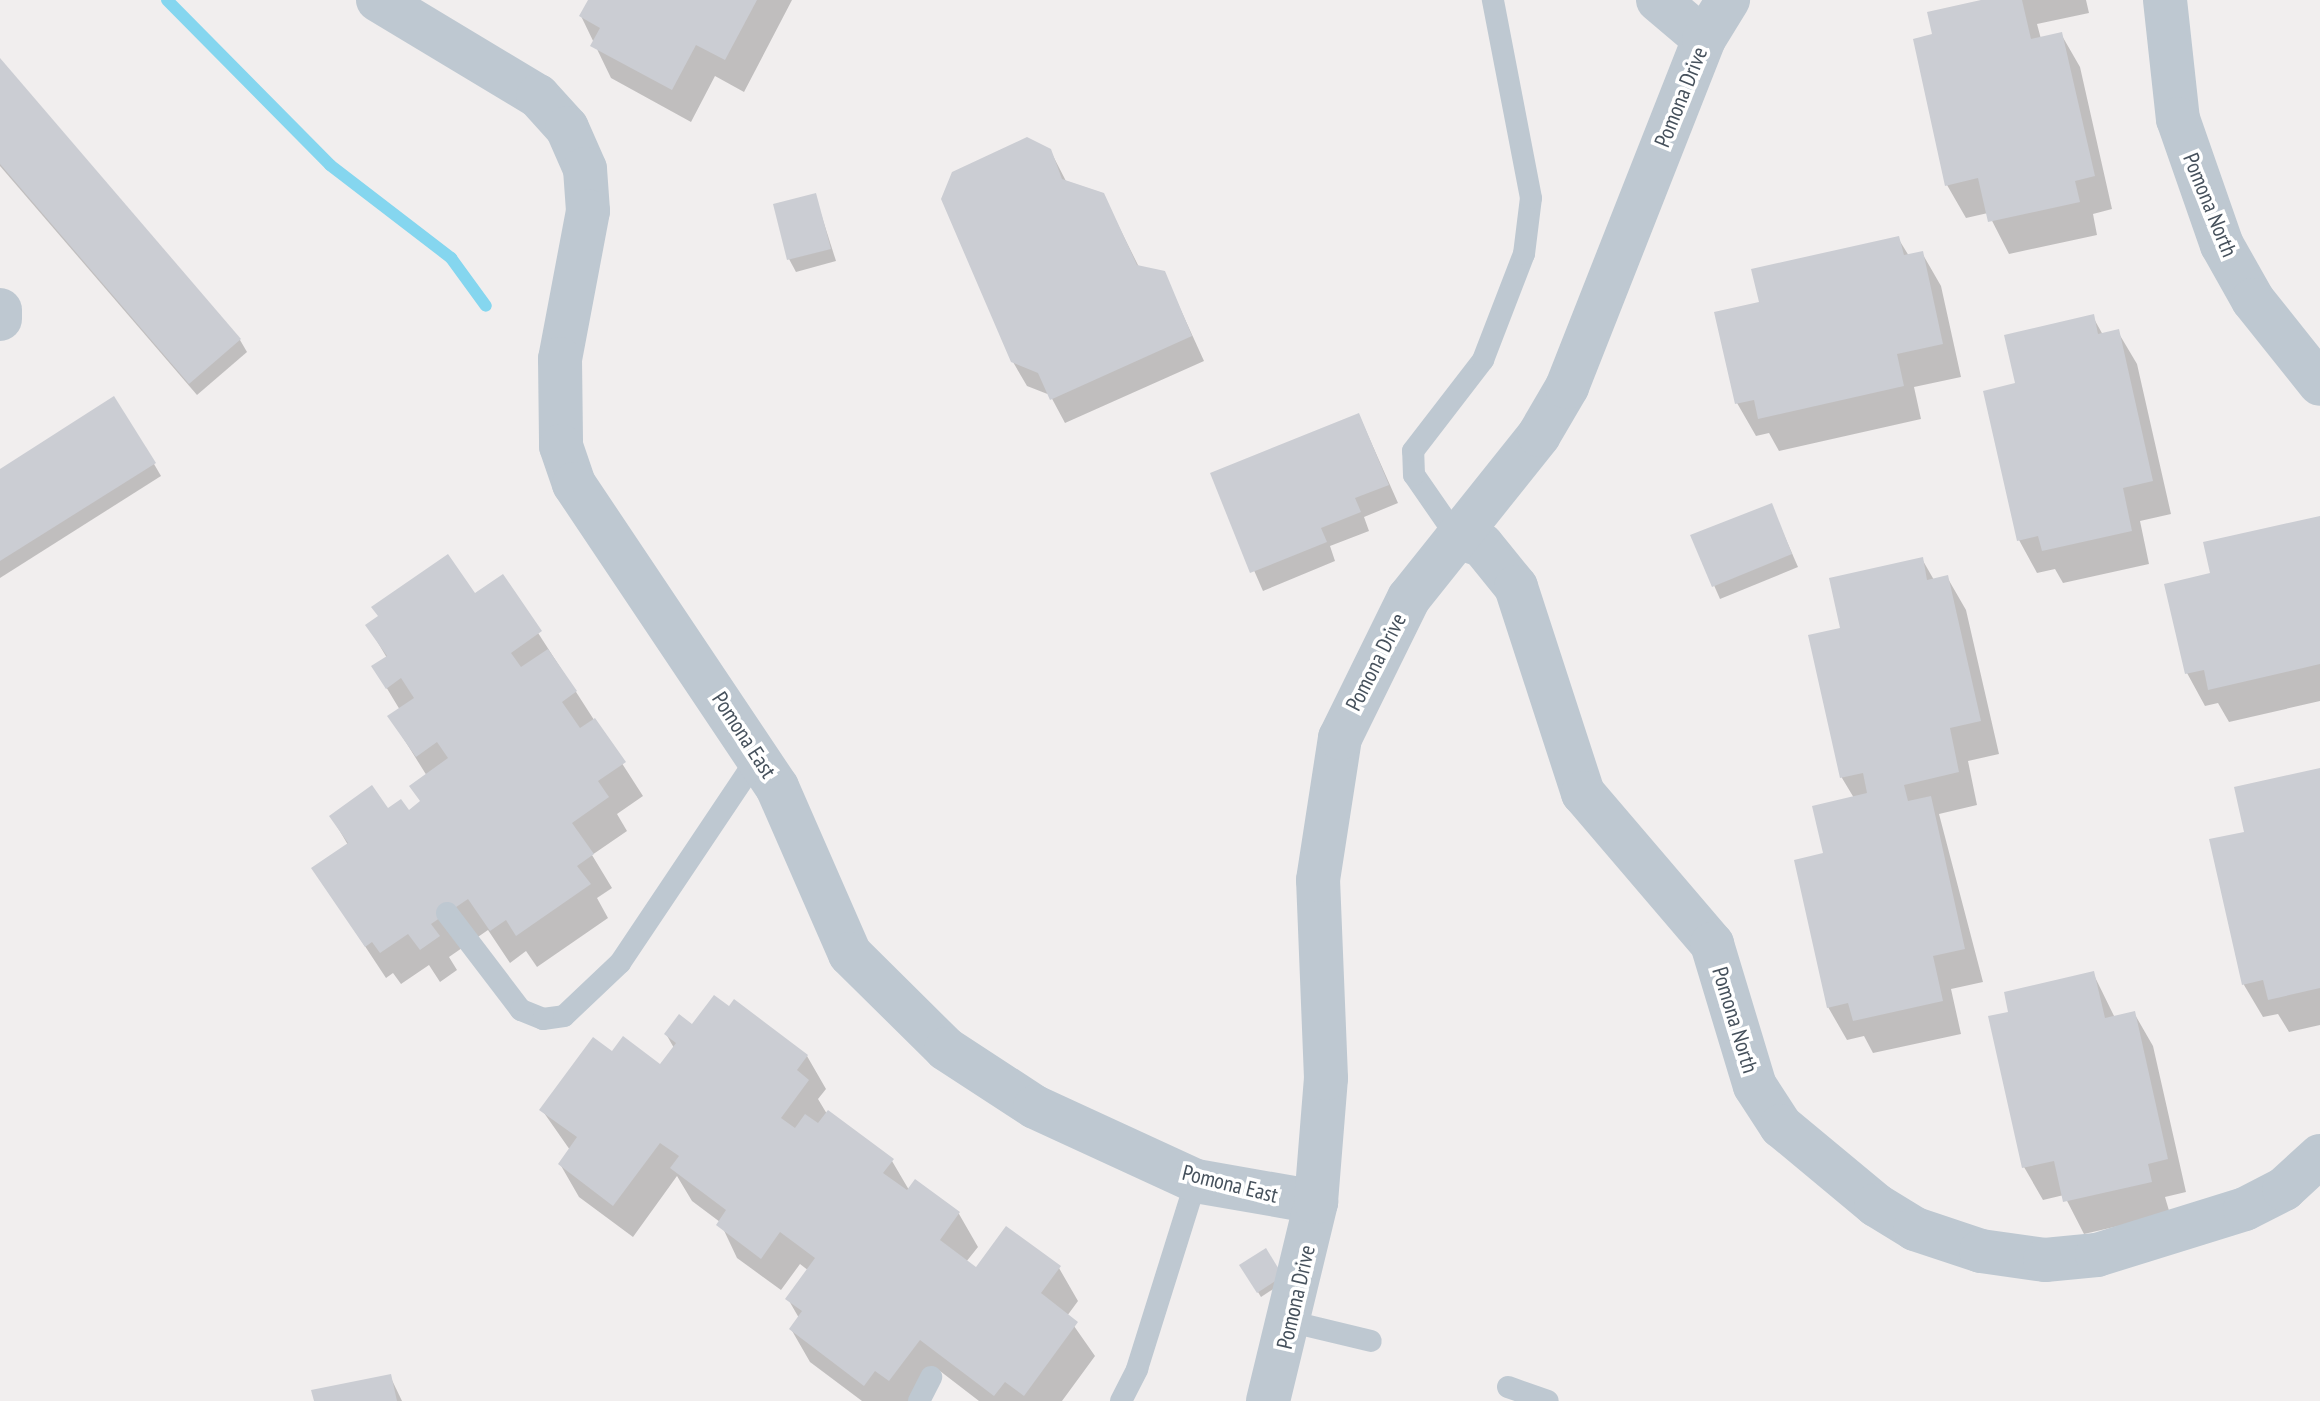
<!DOCTYPE html>
<html>
<head>
<meta charset="utf-8">
<style>
  body { margin:0 }
  #map { position:relative; width:2320px; height:1401px; overflow:hidden; background:#f1eeee; font-family:"PT Sans Narrow",sans-serif }
  div>[style] { position:absolute }
  .shadow>* { inset:0; background:#0003 }
  .stream>* { height:12px; margin:-6px; padding:0 6px; transform-origin:6px; border-radius:6px; background:#85d6ef }
  .building>* { inset:0; background:#cbcdd3 }
  .service>* { height:22px; margin:-11px; padding:0 11px; transform-origin:11px; border-radius:11px; background:#bec8d1 }
  .minor>* { height:44px; margin:-22px; padding:0 22px; transform-origin:22px; border-radius:22px; background:#bec8d1 }
  span { translate:-50% -50%; white-space:nowrap; text-align:center; line-height:1.15; -webkit-text-stroke:7px #fff; paint-order:stroke }
  .street-label { font-size:22px; color:#46515c }
</style>
</head>
<body>
<div id="map">
  <div class="shadow">
    <div style="clip-path:polygon(590px 0,792px 0,744px 92px,715px 76px,691px 122px,611px 78px,581px 16px)"></div>
    <div style="clip-path:polygon(1982px 0,2086px 0,2089px 13px,2037px 24px,2041px 39px,2061px 34px,2080px 67px,2112px 209px,2093px 214px,2097px 235px,2009px 254px,1988px 213px,1966px 218px,1947px 185px,1935px 36px)"></div>
    <div style="clip-path:polygon(0 61px,240px 340px,247px 352px,197px 395px,0 166px)"></div>
    <div style="clip-path:polygon(1050px 150px,1067px 183px,1103px 195px,1139px 267px,1164px 273px,1204px 361px,1065px 423px,1050px 395px,1027px 386px,1013px 362px)"></div>
    <div style="clip-path:polygon(815px 195px,836px 261px,796px 272px,789px 259px)"></div>
    <div style="clip-path:polygon(1898px 238px,1909px 256px,1922px 253px,1941px 286px,1961px 377px,1914px 387px,1921px 419px,1779px 451px,1769px 433px,1756px 436px,1737px 403px,1761px 303px)"></div>
    <div style="clip-path:polygon(2093px 317px,2103px 335px,2118px 332px,2137px 364px,2171px 514px,2140px 521px,2149px 564px,2063px 583px,2055px 569px,2037px 573px,2019px 540px,2018px 385px)"></div>
    <div style="clip-path:polygon(1359px 415px,1398px 503px,1364px 517px,1369px 531px,1330px 546px,1335px 561px,1263px 591px,1212px 474px)"></div>
    <div style="clip-path:polygon(154px 464px,161px 476px,0 578px,0 471px)"></div>
    <div style="clip-path:polygon(1771px 505px,1798px 567px,1720px 599px,1693px 537px)"></div>
    <div style="clip-path:polygon(2320px 518px,2320px 701px,2229px 722px,2218px 703px,2205px 706px,2187px 673px,2212px 575px)"></div>
    <div style="clip-path:polygon(1922px 559px,1934px 580px,1947px 577px,1966px 610px,1999px 754px,1968px 761px,1977px 805px,1939px 814px,1983px 982px,1951px 989px,1961px 1034px,1873px 1053px,1864px 1036px,1847px 1040px,1828px 1007px,1826px 855px,1854px 798px,1842px 778px,1810px 636px,1843px 629px)"></div>
    <div style="clip-path:polygon(502px 577px,643px 796px,617px 814px,627px 831px,592px 855px,612px 888px,597px 898px,608px 918px,537px 967px,526px 951px,510px 963px,488px 930px,449px 957px,457px 970px,440px 982px,429px 965px,401px 984px,393px 973px,386px 978px,314px 869px,348px 845px,331px 816px,408px 813px,421px 803px,427px 776px,390px 717px,400px 710px,374px 667px,387px 658px,368px 626px,475px 596px)"></div>
    <div style="clip-path:polygon(2320px 771px,2320px 1025px,2289px 1032px,2278px 1014px,2263px 1017px,2244px 985px,2212px 841px,2246px 833px)"></div>
    <div style="clip-path:polygon(2093px 973px,2115px 1018px,2134px 1013px,2153px 1046px,2186px 1192px,2165px 1197px,2170px 1214px,2084px 1234px,2064px 1195px,2043px 1200px,2024px 1167px,2010px 1013px)"></div>
    <div style="clip-path:polygon(693px 1027px,807px 1056px,826px 1089px,818px 1099px,827px 1114px,892px 1161px,909px 1190px,916px 1182px,959px 1214px,978px 1247px,966px 1262px,976px 1270px,1059px 1268px,1078px 1301px,1067px 1316px,1095px 1356px,1062px 1401px,979px 1401px,940px 1371px,918px 1401px,862px 1401px,810px 1362px,791px 1329px,799px 1318px,788px 1299px,809px 1271px,800px 1264px,781px 1290px,737px 1258px,720px 1222px,692px 1201px,677px 1176px,633px 1237px,579px 1197px,560px 1164px,570px 1150px,542px 1110px,612px 1054px,661px 1067px,674px 1048px,666px 1034px)"></div>
    <div style="clip-path:polygon(1242px 1266px,1284px 1282px,1261px 1297px)"></div>
    <div style="clip-path:polygon(390px 1376px,402px 1401px,316px 1401px)"></div>
  </div>
  <div class="stream">
    <div style="left:167px;top:0;width:232px;rotate:45.3deg"></div>
    <div style="left:330px;top:165px;width:153px;rotate:37.5deg"></div>
    <div style="left:451px;top:258px;width:59px;rotate:53.9deg"></div>
  </div>
  <div class="building">
    <div style="clip-path:polygon(588px 0,757px 0,725px 60px,696px 45px,672px 90px,590px 46px,600px 28px,579px 16px)"></div>
    <div style="clip-path:polygon(1981px 0,2022px 0,2031px 39px,2062px 32px,2095px 176px,2075px 181px,2080px 202px,1988px 222px,1978px 178px,1945px 186px,1913px 39px,1932px 34px,1927px 12px)"></div>
    <div style="clip-path:polygon(0 58px,241px 339px,189px 384px,0 164px)"></div>
    <div style="clip-path:polygon(1027px 137px,1051px 149px,1062px 179px,1104px 193px,1137px 265px,1165px 271px,1192px 336px,1050px 400px,1038px 373px,1011px 362px,941px 199px,952px 172px)"></div>
    <div style="clip-path:polygon(816px 193px,831px 249px,787px 260px,773px 204px)"></div>
    <div style="clip-path:polygon(1899px 236px,1904px 255px,1923px 251px,1943px 344px,1897px 354px,1904px 386px,1758px 419px,1754px 400px,1735px 404px,1714px 312px,1759px 302px,1751px 269px)"></div>
    <div style="clip-path:polygon(2094px 314px,2098px 334px,2119px 329px,2153px 481px,2123px 488px,2132px 531px,2042px 551px,2038px 536px,2017px 541px,1983px 391px,2015px 383px,2004px 335px)"></div>
    <div style="clip-path:polygon(114px 396px,156px 463px,0 561px,0 469px)"></div>
    <div style="clip-path:polygon(1359px 413px,1389px 485px,1355px 498px,1361px 512px,1321px 528px,1327px 542px,1250px 573px,1210px 473px)"></div>
    <div style="clip-path:polygon(1772px 503px,1792px 554px,1712px 587px,1690px 535px)"></div>
    <div style="clip-path:polygon(2320px 516px,2320px 664px,2208px 690px,2204px 670px,2185px 674px,2164px 584px,2210px 573px,2203px 542px)"></div>
    <div style="clip-path:polygon(448px 554px,475px 593px,503px 574px,542px 631px,511px 653px,521px 667px,548px 649px,577px 691px,562px 702px,580px 728px,595px 718px,626px 762px,598px 781px,609px 797px,572px 823px,594px 854px,577px 866px,591px 884px,516px 936px,506px 920px,490px 931px,468px 899px,431px 924px,440px 936px,420px 950px,408px 934px,380px 953px,372px 942px,365px 947px,311px 868px,348px 843px,329px 816px,372px 785px,388px 808px,401px 799px,409px 810px,420px 801px,409px 786px,448px 758px,437px 742px,416px 757px,387px 716px,414px 698px,401px 678px,386px 689px,371px 666px,387px 656px,365px 625px,378px 616px,371px 607px)"></div>
    <div style="clip-path:polygon(1923px 557px,1927px 580px,1948px 575px,1981px 721px,1950px 728px,1959px 772px,1904px 785px,1908px 801px,1931px 796px,1965px 949px,1933px 956px,1943px 1001px,1853px 1021px,1848px 1003px,1827px 1008px,1794px 860px,1823px 853px,1812px 806px,1867px 793px,1863px 773px,1840px 778px,1808px 635px,1840px 628px,1829px 578px)"></div>
    <div style="clip-path:polygon(2320px 768px,2320px 988px,2268px 1000px,2263px 980px,2242px 985px,2209px 839px,2244px 832px,2234px 787px)"></div>
    <div style="clip-path:polygon(2094px 971px,2105px 1018px,2135px 1011px,2168px 1159px,2148px 1164px,2152px 1182px,2063px 1202px,2054px 1161px,2022px 1168px,1988px 1016px,2008px 1012px,2004px 992px)"></div>
    <div style="clip-path:polygon(714px 995px,729px 1006px,734px 999px,808px 1055px,797px 1070px,809px 1080px,781px 1118px,795px 1128px,805px 1114px,818px 1123px,828px 1110px,894px 1159px,883px 1173px,907px 1190px,915px 1179px,960px 1212px,940px 1240px,976px 1267px,1006px 1226px,1061px 1266px,1041px 1293px,1078px 1322px,1024px 1396px,1005px 1382px,994px 1396px,920px 1340px,889px 1381px,875px 1371px,864px 1386px,789px 1329px,802px 1311px,785px 1299px,815px 1258px,780px 1232px,761px 1259px,716px 1225px,726px 1210px,670px 1168px,679px 1156px,660px 1143px,613px 1206px,558px 1164px,577px 1137px,539px 1110px,593px 1037px,612px 1051px,623px 1036px,660px 1064px,676px 1043px,664px 1034px,679px 1014px,692px 1024px)"></div>
    <div style="clip-path:polygon(1266px 1248px,1283px 1276px,1257px 1293px,1239px 1265px)"></div>
    <div style="clip-path:polygon(391px 1374px,397px 1401px,314px 1401px,311px 1390px)"></div>
  </div>
  <div class="service">
    <div style="left:1457px;top:537px;width:75px;rotate:-124.7deg"></div>
    <div style="left:1414px;top:475px;width:24px;rotate:-92deg"></div>
    <div style="left:1413px;top:451px;width:115px;rotate:-52.4deg"></div>
    <div style="left:1483px;top:360px;width:114px;rotate:-68.9deg"></div>
    <div style="left:1524px;top:254px;width:56px;rotate:-82.9deg"></div>
    <div style="left:1531px;top:198px;width:202px;rotate:-100.9deg"></div>
    <div style="left:447px;top:913px;width:122px;rotate:52.7deg"></div>
    <div style="left:521px;top:1010px;width:24px;rotate:22deg"></div>
    <div style="left:543px;top:1019px;width:21px;rotate:-8deg"></div>
    <div style="left:564px;top:1016px;width:77px;rotate:-43.4deg"></div>
    <div style="left:620px;top:963px;width:248px;rotate:-56.2deg"></div>
    <div style="left:1292px;top:1322px;width:81px;rotate:13.5deg"></div>
    <div style="left:1508px;top:1387px;width:42px;rotate:19.3deg"></div>
    <div style="left:919px;top:1401px;width:27px;rotate:-63deg"></div>
    <div style="left:1121px;top:1401px;width:36px;rotate:-63deg"></div>
    <div style="left:1137px;top:1369px;width:197px;rotate:-72.6deg"></div>
  </div>
  <div class="minor">
    <div style="left:378px;top:0;width:187px;rotate:31deg"></div>
    <div style="left:538px;top:96px;width:43px;rotate:47.8deg"></div>
    <div style="left:567px;top:128px;width:45px;rotate:66.3deg"></div>
    <div style="left:585px;top:169px;width:42px;rotate:85.9deg"></div>
    <div style="left:588px;top:211px;width:151px;rotate:100.7deg"></div>
    <div style="left:560px;top:359px;width:87px;rotate:89.3deg"></div>
    <div style="left:561px;top:446px;width:40px;rotate:71.1deg"></div>
    <div style="left:574px;top:484px;width:365px;rotate:56.2deg"></div>
    <div style="left:777px;top:787px;width:182px;rotate:66.4deg"></div>
    <div style="left:850px;top:954px;width:135px;rotate:44.7deg"></div>
    <div style="left:946px;top:1049px;width:106px;rotate:33.1deg"></div>
    <div style="left:1035px;top:1107px;width:177px;rotate:24.7deg"></div>
    <div style="left:1196px;top:1181px;width:122px;rotate:9.9deg"></div>
    <div style="left:1658px;top:0;width:60px;rotate:40.3deg"></div>
    <div style="left:2165px;top:0;width:120px;rotate:83.8deg"></div>
    <div style="left:2178px;top:119px;width:133px;rotate:70.8deg"></div>
    <div style="left:2222px;top:245px;width:63px;rotate:60.6deg"></div>
    <div style="left:2253px;top:300px;width:107px;rotate:51.4deg"></div>
    <div style="left:0;top:310px;width:9px;rotate:90deg"></div>
    <div style="left:1457px;top:537px;width:26px;rotate:18deg"></div>
    <div style="left:1482px;top:545px;width:54px;rotate:51deg"></div>
    <div style="left:1516px;top:587px;width:217px;rotate:72deg"></div>
    <div style="left:1583px;top:793px;width:199px;rotate:49.5deg"></div>
    <div style="left:1712px;top:944px;width:148px;rotate:73.2deg"></div>
    <div style="left:1755px;top:1086px;width:48px;rotate:57deg"></div>
    <div style="left:1781px;top:1126px;width:124px;rotate:39.7deg"></div>
    <div style="left:1876px;top:1205px;width:46px;rotate:31.6deg"></div>
    <div style="left:1915px;top:1229px;width:70px;rotate:18.4deg"></div>
    <div style="left:1981px;top:1251px;width:65px;rotate:8deg"></div>
    <div style="left:2045px;top:1260px;width:52px;rotate:-5.5deg"></div>
    <div style="left:2097px;top:1255px;width:155px;rotate:-17.3deg"></div>
    <div style="left:2245px;top:1209px;width:44px;rotate:-27.1deg"></div>
    <div style="left:2284px;top:1189px;width:49px;rotate:-42.5deg"></div>
    <div style="left:1268px;top:1401px;width:205px;rotate:-76.4deg"></div>
    <div style="left:1316px;top:1202px;width:124px;rotate:-85.4deg"></div>
    <div style="left:1326px;top:1078px;width:198px;rotate:-92.3deg"></div>
    <div style="left:1318px;top:880px;width:144px;rotate:-81.2deg"></div>
    <div style="left:1340px;top:738px;width:156px;rotate:-63.8deg"></div>
    <div style="left:1409px;top:598px;width:208px;rotate:-51.4deg"></div>
    <div style="left:1539px;top:435px;width:56px;rotate:-59.7deg"></div>
    <div style="left:1567px;top:387px;width:374px;rotate:-68.5deg"></div>
    <div style="left:1704px;top:39px;width:46px;rotate:-58.4deg"></div>
  </div>
  <div class="street-label">
    <span style="left:1681px;top:97px;rotate:-68deg">Pomona Drive</span>
    <span style="left:2210px;top:205px;rotate:68deg">Pomona North</span>
    <span style="left:1376px;top:662px;rotate:-63deg">Pomona Drive</span>
    <span style="left:744px;top:735px;rotate:57deg">Pomona East</span>
    <span style="left:1735px;top:1020px;rotate:73deg">Pomona North</span>
    <span style="left:1230px;top:1184px;rotate:14deg">Pomona East</span>
    <span style="left:1296px;top:1297px;rotate:-77deg">Pomona Drive</span>
  </div>
</div>
</body>
</html>
